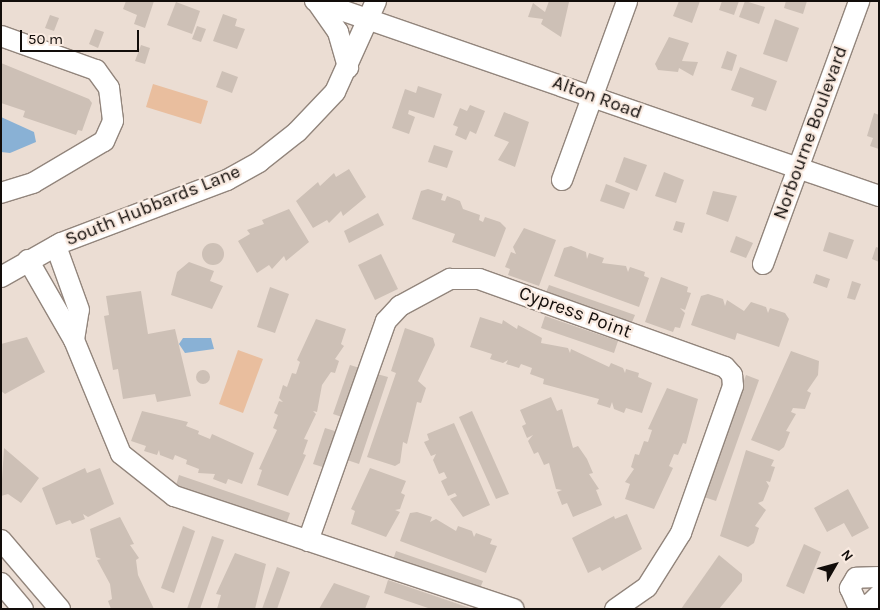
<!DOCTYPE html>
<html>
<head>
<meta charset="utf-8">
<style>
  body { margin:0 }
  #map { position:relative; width:880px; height:610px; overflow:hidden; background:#ebddd3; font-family:Karla,sans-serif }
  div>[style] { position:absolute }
  .green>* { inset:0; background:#e9be9e }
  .water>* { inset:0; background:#89b1d5 }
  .building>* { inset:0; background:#cdc0b6 }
  .round { border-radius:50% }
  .roads { filter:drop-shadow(1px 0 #92857c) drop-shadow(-1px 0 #92857c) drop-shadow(0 1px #92857c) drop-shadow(0 -1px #92857c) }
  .minor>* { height:20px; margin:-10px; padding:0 10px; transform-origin:10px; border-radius:10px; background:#fff }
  span { translate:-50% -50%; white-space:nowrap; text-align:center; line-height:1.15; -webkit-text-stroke:4.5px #f9eae0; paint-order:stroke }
  .street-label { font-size:19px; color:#120d0a }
  .frame { position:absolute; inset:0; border:2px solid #120d0a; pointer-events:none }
  .north { position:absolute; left:810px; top:540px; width:50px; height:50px; -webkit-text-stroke:4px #f9eae0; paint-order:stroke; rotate:52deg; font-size:14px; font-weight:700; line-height:20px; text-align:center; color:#120d0a }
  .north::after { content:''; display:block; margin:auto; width:18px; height:22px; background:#120d0a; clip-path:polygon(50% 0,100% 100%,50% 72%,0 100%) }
  .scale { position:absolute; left:20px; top:30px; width:119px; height:22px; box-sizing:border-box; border:2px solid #120d0a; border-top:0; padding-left:6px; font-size:15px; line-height:18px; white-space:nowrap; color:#120d0a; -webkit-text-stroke:4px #f9eae0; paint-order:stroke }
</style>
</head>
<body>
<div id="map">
  <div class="green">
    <div style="clip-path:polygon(153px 84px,208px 101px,201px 124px,146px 107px)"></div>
    <div style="clip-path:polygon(238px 350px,263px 359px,243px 413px,219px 404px)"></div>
  </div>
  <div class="water">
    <div style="clip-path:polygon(1px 117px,34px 132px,36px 142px,10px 153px,1px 152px)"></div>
    <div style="clip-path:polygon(183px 338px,211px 338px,214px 349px,185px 353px,179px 344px)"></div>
  </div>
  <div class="building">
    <div style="clip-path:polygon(126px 1px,154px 1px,145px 28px,134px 24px,137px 15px,123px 9px)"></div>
    <div style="clip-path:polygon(549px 1px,569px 2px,561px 37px,541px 24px,543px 19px,528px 17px,533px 3px,545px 12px)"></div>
    <div style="clip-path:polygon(679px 1px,700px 1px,692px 23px,673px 16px)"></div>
    <div style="clip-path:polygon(722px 1px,739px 1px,734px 15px,719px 10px)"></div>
    <div style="clip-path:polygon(745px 1px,765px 7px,759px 24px,739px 17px)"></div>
    <div style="clip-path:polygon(786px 1px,807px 1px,803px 14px,784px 8px)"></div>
    <div style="clip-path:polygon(176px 2px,200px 11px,192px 34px,167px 25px)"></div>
    <div style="clip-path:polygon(223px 14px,237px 19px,235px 26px,245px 29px,237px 49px,213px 41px)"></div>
    <div style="clip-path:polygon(50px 15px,59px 18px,54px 31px,45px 28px)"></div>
    <div style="clip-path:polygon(775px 19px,799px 28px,787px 62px,763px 54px)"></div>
    <div style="clip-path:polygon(197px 26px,206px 29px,201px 42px,192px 39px)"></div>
    <div style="clip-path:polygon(95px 29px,104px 32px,98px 48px,89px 44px)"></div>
    <div style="clip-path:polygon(669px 37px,689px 43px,682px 61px,698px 62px,693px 76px,679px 68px,678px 72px,658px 70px,655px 64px)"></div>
    <div style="clip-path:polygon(141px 45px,150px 48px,145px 64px,135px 61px)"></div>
    <div style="clip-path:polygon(727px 51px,737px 55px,732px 71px,721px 68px)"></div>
    <div style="clip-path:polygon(1px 63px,89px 99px,92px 103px,82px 131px,78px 130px,76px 135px,23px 117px,25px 111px,1px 103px)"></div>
    <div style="clip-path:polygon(740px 67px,777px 81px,766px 111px,751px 106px,754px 98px,731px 90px)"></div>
    <div style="clip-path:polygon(222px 71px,238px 77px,232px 93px,216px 87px)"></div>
    <div style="clip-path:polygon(418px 86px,442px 94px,434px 118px,409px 110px,408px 114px,415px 117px,409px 134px,392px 128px,405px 89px,416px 93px)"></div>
    <div style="clip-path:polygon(470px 105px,485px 111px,476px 134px,470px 131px,466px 140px,455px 135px,458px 127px,453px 125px,460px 108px,467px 111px)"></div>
    <div style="clip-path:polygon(504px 112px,529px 122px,515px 167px,498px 160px,509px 142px,494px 136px)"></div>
    <div style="clip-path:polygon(874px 113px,879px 115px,879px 149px,870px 146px,873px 138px,867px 136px)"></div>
    <div style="clip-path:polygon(434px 145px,453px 151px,447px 168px,428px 162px)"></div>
    <div style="clip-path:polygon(624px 157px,647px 165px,637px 191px,615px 182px)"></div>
    <div style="clip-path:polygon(349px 169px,366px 197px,343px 216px,341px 211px,329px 223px,327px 220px,313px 228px,296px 201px,318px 182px,320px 186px,334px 173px,336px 177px)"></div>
    <div style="clip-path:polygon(664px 172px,684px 180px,676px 203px,655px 196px)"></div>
    <div style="clip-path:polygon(606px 184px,630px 193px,624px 209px,600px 201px)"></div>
    <div style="clip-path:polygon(428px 189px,443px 194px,441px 200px,445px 201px,447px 196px,460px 201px,463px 209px,480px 215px,479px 220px,483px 222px,485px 217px,500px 222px,506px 228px,495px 257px,452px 242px,455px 234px,412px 219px,421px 191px)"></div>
    <div style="clip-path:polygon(713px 191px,737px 196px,728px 222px,706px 214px)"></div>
    <div style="clip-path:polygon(289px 209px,309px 242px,286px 261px,284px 256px,272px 269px,269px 265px,257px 273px,238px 241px,250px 234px,247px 230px,264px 224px,262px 220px)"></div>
    <div style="clip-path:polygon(378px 213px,384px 225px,349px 243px,344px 231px)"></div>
    <div style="clip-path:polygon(676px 221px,685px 223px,682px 233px,673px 230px)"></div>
    <div style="clip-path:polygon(524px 228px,556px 240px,539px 286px,508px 275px,510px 269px,505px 267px,511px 252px,516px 254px,513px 247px)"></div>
    <div style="clip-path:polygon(829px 232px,854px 240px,847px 259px,823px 251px)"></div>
    <div style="clip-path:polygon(736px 236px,753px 243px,746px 258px,730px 252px)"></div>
    <div class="round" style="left:202px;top:243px;width:22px;height:22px"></div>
    <div style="clip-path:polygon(571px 246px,586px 252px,587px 259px,589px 253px,604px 258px,602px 263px,626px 266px,628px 272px,630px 267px,645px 272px,644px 276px,649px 278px,639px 307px,554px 276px,564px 248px)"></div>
    <div style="clip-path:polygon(876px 247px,879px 248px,879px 262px,872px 259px)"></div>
    <div style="clip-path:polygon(381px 254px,398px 289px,375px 300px,358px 265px)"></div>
    <div style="clip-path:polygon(189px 262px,214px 271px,210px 281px,223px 286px,212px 309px,171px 295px,177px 272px)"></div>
    <div style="clip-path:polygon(816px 274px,830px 279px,827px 288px,813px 283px)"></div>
    <div style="clip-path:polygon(661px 277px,688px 287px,687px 292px,691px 293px,685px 310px,680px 308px,685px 313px,680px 328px,675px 327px,673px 332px,645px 322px)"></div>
    <div style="clip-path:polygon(852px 281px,861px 284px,855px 300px,847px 298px)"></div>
    <div style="clip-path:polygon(549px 285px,635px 315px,630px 327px,544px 297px)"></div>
    <div style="clip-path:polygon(270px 287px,289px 294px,275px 333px,257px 327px)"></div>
    <div style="clip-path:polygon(141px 291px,148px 334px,175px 329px,191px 396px,157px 402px,155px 394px,123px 399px,118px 369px,113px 370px,104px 316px,109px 315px,106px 296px)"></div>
    <div style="clip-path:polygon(708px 294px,723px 299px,725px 306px,727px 300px,744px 311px,751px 302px,766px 307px,768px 313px,770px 308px,785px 313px,789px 319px,779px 347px,737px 333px,735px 340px,691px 325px,701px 296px)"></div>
    <div style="clip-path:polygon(545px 316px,618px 341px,614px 353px,541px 328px)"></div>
    <div style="clip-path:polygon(480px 317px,502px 324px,503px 320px,517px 329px,518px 325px,542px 338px,541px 343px,568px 348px,570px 353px,571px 349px,609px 367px,611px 363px,623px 368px,625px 373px,626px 369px,639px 373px,638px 377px,652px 383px,642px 413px,626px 408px,624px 413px,614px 409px,612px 402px,610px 408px,597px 404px,599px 399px,543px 384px,544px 379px,530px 374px,532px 368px,521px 364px,519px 368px,506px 364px,508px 360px,503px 363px,490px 359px,492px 354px,470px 347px)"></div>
    <div style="clip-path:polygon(316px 319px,346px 329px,341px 344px,344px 346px,335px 359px,339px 361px,335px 373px,331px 372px,322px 385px,317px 412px,313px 411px,316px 414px,304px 439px,308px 440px,303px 454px,306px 455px,288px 496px,257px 485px,262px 470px,259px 469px,277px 430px,273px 428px,278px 415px,274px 413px,279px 401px,283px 402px,279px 398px,283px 385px,287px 387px,292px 373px,296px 374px,300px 362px,297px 360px)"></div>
    <div style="clip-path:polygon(405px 328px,433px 338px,435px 345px,418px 381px,426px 388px,421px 403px,417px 402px,407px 444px,403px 442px,400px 463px,395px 466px,367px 457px,396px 373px,391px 371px)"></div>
    <div style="clip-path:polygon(27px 337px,45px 372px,5px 394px,1px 391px,1px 344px)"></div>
    <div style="clip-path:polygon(791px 351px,819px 361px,818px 375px,807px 391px,811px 393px,805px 409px,793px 408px,791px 412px,796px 414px,786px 431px,790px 432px,784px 447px,779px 451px,751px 440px)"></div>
    <div style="clip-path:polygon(350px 365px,363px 369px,345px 418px,333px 414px)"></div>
    <div class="round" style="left:196px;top:370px;width:14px;height:14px"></div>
    <div style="clip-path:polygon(377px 374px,388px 377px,359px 464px,347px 460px)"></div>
    <div style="clip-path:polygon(746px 375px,759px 380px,716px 501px,704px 497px)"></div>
    <div style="clip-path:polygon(667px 388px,698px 399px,686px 444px,683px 443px,678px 455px,674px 454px,669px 466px,673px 468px,654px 509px,625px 499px,630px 484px,625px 482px,634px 469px,631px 467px,635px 454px,639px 455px,644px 441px,648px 442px,652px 430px,648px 429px)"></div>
    <div style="clip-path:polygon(551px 397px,557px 411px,562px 409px,573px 448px,578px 446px,587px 459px,593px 473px,589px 474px,599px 489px,596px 490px,602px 505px,573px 517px,567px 503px,562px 505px,557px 492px,562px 490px,556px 489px,549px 463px,544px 465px,538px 452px,534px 454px,528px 441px,533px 435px,527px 438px,522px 426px,526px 424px,520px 410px)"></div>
    <div style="clip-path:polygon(142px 411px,188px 422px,186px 426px,199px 431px,198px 434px,210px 439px,212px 434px,254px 453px,242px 484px,228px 479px,226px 484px,213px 479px,215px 474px,198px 473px,199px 469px,186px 464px,187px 460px,175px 455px,173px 460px,160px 455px,159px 450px,157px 455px,144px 451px,146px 446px,131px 441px)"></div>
    <div style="clip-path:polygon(472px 411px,509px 494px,496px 499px,459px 417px)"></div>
    <div style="clip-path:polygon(454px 423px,490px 505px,463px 517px,450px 499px,457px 496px,455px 493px,448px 496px,441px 481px,447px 478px,444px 472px,439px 474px,433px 460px,436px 454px,431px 456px,424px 442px,429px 440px,427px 434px)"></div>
    <div style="clip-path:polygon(325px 428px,338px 432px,326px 468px,313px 464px)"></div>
    <div style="clip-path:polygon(4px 448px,39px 478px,21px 503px,8px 494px,1px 496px)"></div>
    <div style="clip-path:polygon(746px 450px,774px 460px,771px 466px,775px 467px,770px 482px,766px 481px,769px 486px,763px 501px,758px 503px,766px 510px,755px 526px,759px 528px,754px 543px,748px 547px,720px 536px)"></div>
    <div style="clip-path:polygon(85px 468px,87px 473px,100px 468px,114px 504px,88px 517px,83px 514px,85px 519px,72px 524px,70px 520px,56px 525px,42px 488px)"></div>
    <div style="clip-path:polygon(370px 468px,406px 481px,401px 493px,405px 495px,400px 509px,395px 510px,400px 512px,386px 537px,351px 524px,355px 511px,351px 509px)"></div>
    <div style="clip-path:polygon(179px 475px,290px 513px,285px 527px,175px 489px)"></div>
    <div style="clip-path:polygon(848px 489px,869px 528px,852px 537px,844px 523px,827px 532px,814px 508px)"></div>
    <div style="clip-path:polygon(417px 512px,432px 517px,430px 522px,436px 519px,456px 531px,458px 526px,472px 531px,474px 537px,476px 533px,492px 539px,490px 544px,497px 546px,486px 573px,400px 541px,410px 513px)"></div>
    <div style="clip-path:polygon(627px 514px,642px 549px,602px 571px,600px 567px,588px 573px,572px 538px,614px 516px,615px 519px)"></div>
    <div style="clip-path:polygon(120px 517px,134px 544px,130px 545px,139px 558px,136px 560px,138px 575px,154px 609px,111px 609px,108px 601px,112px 599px,110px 584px,97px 560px,101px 559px,96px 557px,90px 529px)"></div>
    <div style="clip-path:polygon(183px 526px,195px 531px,174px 593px,161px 588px)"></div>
    <div style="clip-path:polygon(212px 536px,224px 540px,200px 609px,187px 609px)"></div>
    <div style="clip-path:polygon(804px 544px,821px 552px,804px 594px,786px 586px)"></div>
    <div style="clip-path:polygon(396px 551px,483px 581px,478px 593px,392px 563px)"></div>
    <div style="clip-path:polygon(235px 553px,266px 564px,255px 609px,217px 609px,221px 595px,216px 594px)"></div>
    <div style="clip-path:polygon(719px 555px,742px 574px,742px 581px,719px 609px,681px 609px)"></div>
    <div style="clip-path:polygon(277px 567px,290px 572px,277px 609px,262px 609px)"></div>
    <div style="clip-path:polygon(388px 580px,470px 608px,470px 609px,431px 609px,384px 593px)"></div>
    <div style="clip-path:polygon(334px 583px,370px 596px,365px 609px,319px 609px)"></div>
  </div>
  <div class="roads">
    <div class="minor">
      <div style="left:315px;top:1px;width:597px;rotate:19.07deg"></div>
      <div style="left:317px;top:2px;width:37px;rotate:55deg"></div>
      <div style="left:338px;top:32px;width:37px;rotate:74deg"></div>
      <div style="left:1px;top:36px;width:101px;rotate:19.7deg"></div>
      <div style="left:96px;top:70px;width:22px;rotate:54deg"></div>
      <div style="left:109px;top:88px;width:33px;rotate:83deg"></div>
      <div style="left:113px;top:121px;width:22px;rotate:114deg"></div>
      <div style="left:104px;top:141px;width:82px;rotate:149.4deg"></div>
      <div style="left:33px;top:183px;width:34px;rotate:163deg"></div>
      <div style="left:562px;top:180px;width:190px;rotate:-70deg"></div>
      <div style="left:28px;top:260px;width:92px;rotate:60.1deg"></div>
      <div style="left:74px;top:340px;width:30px;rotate:-81deg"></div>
      <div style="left:79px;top:310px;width:68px;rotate:-109.8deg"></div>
      <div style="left:763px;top:264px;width:280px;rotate:-69.9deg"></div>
      <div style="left:1px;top:277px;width:69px;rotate:-29.5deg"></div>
      <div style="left:61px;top:243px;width:178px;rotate:-20.8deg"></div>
      <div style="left:227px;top:180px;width:37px;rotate:-29deg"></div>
      <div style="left:259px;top:162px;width:48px;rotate:-38.3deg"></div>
      <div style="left:297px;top:132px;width:55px;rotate:-46.5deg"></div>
      <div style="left:335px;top:92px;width:100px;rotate:-65.7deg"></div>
      <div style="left:74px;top:340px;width:123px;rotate:67.6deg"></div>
      <div style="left:121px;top:454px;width:68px;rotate:38.4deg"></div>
      <div style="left:174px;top:496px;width:358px;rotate:18.4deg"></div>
      <div style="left:1px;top:540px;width:91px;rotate:49.5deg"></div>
      <div style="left:308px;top:541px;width:233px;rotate:-70.5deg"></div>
      <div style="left:386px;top:321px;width:21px;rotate:-47deg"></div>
      <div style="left:400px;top:306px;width:57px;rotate:-28.4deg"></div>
      <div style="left:450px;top:279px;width:29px"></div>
      <div style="left:479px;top:279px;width:261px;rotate:19.7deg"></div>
      <div style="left:725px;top:367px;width:11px;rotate:49deg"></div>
      <div style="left:732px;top:375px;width:11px;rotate:85deg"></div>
      <div style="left:733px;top:386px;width:156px;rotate:109.5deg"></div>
      <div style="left:681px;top:533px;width:64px;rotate:122.2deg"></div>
      <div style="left:647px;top:587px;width:39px;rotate:145deg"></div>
      <div style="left:879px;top:577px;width:23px;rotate:178deg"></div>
      <div style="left:856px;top:578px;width:12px;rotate:121deg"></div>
      <div style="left:850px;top:588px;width:20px;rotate:66deg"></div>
      <div style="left:858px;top:606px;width:12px;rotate:-9deg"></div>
      <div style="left:870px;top:604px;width:13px;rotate:-45deg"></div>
      <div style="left:1px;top:583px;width:34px;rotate:50deg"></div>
    </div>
  </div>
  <div class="street-label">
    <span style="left:597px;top:98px;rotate:20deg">Alton Road</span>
    <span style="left:811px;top:133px;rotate:-70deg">Norbourne Boulevard</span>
    <span style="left:153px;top:206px;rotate:-22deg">South Hubbards Lane</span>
    <span style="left:575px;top:313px;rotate:20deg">Cypress Point</span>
  </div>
  <div class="frame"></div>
  <div class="north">N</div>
  <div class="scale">50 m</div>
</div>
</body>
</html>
